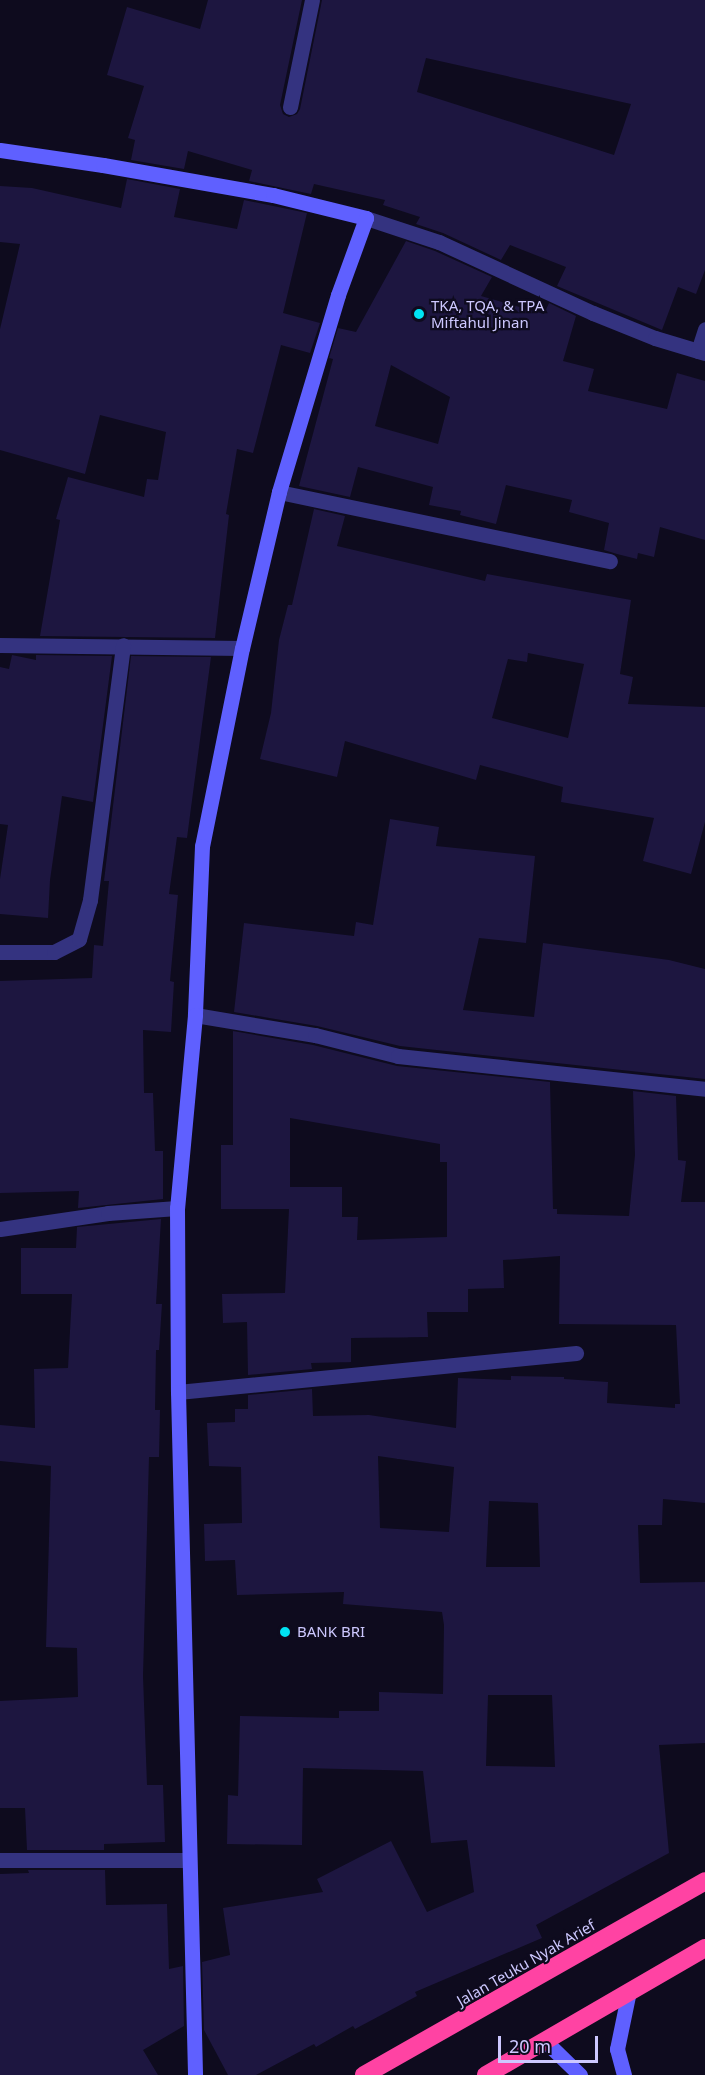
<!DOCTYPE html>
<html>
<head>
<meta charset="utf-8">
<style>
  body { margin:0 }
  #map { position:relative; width:705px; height:2075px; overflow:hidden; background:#0e0b1e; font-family:"Noto Sans",sans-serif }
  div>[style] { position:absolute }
  .building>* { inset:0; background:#1d1640 }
  .street>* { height:15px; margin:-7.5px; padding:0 7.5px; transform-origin:7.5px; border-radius:7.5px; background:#343380 }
  .secondary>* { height:15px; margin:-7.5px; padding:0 7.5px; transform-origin:7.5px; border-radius:7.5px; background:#5f60ff }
  .highway>* { height:18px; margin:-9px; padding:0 9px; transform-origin:9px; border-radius:9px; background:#ff43a3 }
  .dots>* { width:16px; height:16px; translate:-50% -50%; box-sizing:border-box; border:3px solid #0e0b1e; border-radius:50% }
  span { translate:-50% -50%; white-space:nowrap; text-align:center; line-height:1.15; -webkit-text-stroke:4.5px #0e0b1e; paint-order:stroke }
  .poi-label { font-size:15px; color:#cdc8ff }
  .left { translate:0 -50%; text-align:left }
  .street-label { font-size:15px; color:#cdc8ff }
  .scale { position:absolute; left:498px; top:2036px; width:100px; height:27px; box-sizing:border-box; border:3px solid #cdc8ff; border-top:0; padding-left:8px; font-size:18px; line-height:21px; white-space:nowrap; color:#cdc8ff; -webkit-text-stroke:4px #0e0b1e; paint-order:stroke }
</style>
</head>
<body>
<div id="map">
  <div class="building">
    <div style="clip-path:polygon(evenodd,208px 0,302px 0,280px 105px,283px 114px,289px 117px,297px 114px,300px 109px,322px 0,705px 0,705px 270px,696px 294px,678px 287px,662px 330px,557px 286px,566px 267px,510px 245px,501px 260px,443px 233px,416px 224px,420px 217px,383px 205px,385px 200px,314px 184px,311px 194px,249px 181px,252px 170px,188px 151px,184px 169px,131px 160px,135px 140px,128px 138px,144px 86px,107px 75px,127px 7px,200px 29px,208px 0,426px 58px,631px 104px,614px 155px,417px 92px,426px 58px)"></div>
    <div style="clip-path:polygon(127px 179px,180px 189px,174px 217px,237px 229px,244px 200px,307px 213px,283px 313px,320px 323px,310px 353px,281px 345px,253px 453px,237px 449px,226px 514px,229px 515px,215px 638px,40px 636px,60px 520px,56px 519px,68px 477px,144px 497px,147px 479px,158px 480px,166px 432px,100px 415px,85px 474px,0 450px,0 329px,20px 244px,0 242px,0 186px,32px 188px,121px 208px)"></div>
    <div style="clip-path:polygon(evenodd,406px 241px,435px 251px,492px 277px,481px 296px,544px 314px,549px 303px,576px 316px,563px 361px,594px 369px,588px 391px,667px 409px,677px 373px,705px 381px,705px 540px,660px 527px,654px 557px,638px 553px,637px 559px,617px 554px,604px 550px,609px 523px,569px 512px,572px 500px,506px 485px,496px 524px,460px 515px,461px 511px,429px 505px,433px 487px,358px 467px,350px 497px,299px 486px,333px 359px,329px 358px,338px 328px,356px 332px,406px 241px,391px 365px,450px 397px,438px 444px,375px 426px,391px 365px)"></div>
    <div style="clip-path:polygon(evenodd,314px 509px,345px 516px,337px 546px,485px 581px,487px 574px,631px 600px,620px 674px,633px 677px,628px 704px,705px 707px,705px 822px,691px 874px,643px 861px,654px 818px,561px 802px,563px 787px,480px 765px,476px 780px,345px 741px,337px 777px,260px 759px,271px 713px,279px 640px,288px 605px,292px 605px,314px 509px,528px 653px,584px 664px,568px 738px,492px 718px,508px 659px,527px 662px,528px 653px)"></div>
    <div style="clip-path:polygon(12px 655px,36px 660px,36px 655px,112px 656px,93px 802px,62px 796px,50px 880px,48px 918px,0 914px,0 879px,8px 825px,0 824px,0 667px,9px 669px)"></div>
    <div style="clip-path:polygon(131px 656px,211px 657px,187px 838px,177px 837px,169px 894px,178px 895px,170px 981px,174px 982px,171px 1032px,143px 1030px,144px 1093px,153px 1093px,155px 1151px,163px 1151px,163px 1199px,78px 1208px,79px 1191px,0 1193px,0 981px,92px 978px,94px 945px,103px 946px,109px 881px,104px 881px)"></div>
    <div style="clip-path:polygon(390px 819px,439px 827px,436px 846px,535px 856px,526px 943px,479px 938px,463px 1010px,534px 1017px,543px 943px,669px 960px,705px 969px,705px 1079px,400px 1046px,317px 1026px,234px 1012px,244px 923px,354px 936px,356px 922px,373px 925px)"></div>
    <div style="clip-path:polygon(evenodd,233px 1031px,313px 1045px,397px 1066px,550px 1082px,553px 1209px,557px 1209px,557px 1214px,629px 1216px,635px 1155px,633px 1091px,676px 1096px,678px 1160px,686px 1161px,681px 1202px,705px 1202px,705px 1503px,663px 1499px,662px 1525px,638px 1525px,640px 1583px,705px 1582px,705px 1743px,659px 1745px,669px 1853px,536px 1925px,542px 1938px,415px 1992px,417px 1996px,355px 2029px,353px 2026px,316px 2047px,314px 2044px,256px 2075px,228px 2075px,204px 2030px,202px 1962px,230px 1955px,223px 1908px,323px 1892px,317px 1879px,391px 1841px,427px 1912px,474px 1892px,467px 1840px,431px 1843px,423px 1771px,303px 1768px,302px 1845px,227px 1844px,228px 1795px,238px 1796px,240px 1716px,339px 1718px,339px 1711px,379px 1711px,379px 1692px,443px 1694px,444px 1625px,442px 1612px,343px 1604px,344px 1592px,237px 1595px,235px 1560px,205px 1561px,204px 1524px,242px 1523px,241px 1467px,209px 1466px,207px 1423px,235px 1422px,235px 1409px,248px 1409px,248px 1395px,312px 1389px,313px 1416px,369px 1415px,456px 1428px,458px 1378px,511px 1380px,511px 1376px,564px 1377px,564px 1379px,608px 1382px,607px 1403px,675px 1408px,675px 1404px,680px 1404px,676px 1325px,559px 1324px,560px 1256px,503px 1260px,504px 1288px,468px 1289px,468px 1312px,427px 1312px,428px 1337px,351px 1338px,351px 1362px,311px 1363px,312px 1369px,248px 1375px,247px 1322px,223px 1323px,222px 1294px,285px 1293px,289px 1209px,221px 1209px,221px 1145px,233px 1145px,233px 1031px,290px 1118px,440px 1144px,440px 1162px,447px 1162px,447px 1237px,357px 1240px,358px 1217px,342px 1217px,342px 1187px,290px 1187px,290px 1118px,233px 1031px,378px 1456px,454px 1467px,449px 1532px,380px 1528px,378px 1456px,233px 1031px,489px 1501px,538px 1503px,540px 1567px,486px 1567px,489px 1501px,233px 1031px,488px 1695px,552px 1695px,555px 1767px,486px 1766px,488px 1695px)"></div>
    <div style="clip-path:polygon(161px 1219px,156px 1304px,162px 1304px,159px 1350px,156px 1350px,155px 1410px,160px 1410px,159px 1457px,149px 1457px,143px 1676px,147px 1785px,163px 1785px,165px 1842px,104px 1844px,104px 1850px,27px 1850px,25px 1808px,0 1808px,0 1701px,78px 1697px,77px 1648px,46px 1647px,51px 1466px,0 1461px,0 1425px,35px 1428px,34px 1369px,68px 1368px,72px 1294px,21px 1294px,21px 1248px,76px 1248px,77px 1227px)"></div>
    <div style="clip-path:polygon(28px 1870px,105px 1870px,106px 1905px,167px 1904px,169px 1969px,183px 1966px,184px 2026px,143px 2050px,158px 2075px,0 2075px,0 1874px,29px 1873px)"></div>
  </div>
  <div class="street">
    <div style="left:290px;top:107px;width:109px;rotate:-78.4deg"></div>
    <div style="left:366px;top:218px;width:77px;rotate:18.2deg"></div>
    <div style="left:439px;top:242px;width:170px;rotate:24.8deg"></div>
    <div style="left:593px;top:313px;width:67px;rotate:22deg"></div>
    <div style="left:655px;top:338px;width:52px;rotate:16.7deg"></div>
    <div style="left:698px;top:351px;width:23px;rotate:-72deg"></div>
    <div style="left:279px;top:492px;width:338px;rotate:11.8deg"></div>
    <div style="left:0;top:645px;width:242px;rotate:0.7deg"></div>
    <div style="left:0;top:952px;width:54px"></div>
    <div style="left:54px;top:952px;width:28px;rotate:-27deg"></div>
    <div style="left:79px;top:939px;width:41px;rotate:-74.2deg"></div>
    <div style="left:90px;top:900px;width:257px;rotate:-82.6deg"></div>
    <div style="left:195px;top:1015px;width:122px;rotate:9.5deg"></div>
    <div style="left:315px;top:1035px;width:86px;rotate:14.2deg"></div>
    <div style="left:398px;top:1056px;width:309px;rotate:6.1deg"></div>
    <div style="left:0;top:1229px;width:109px;rotate:-8.4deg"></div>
    <div style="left:108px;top:1213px;width:69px;rotate:-4.1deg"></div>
    <div style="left:178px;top:1392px;width:400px;rotate:-5.6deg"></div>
    <div style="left:0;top:1860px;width:188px"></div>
  </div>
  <div class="secondary">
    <div style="left:0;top:150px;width:104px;rotate:8.3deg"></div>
    <div style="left:103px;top:165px;width:173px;rotate:10deg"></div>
    <div style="left:273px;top:195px;width:96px;rotate:13.9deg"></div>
    <div style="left:366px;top:218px;width:82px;rotate:110deg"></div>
    <div style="left:338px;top:295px;width:206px;rotate:106.7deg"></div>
    <div style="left:279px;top:492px;width:160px;rotate:103.3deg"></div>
    <div style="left:242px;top:648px;width:202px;rotate:101.4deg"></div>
    <div style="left:202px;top:846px;width:169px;rotate:92.4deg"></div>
    <div style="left:195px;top:1015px;width:194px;rotate:95.3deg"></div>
    <div style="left:177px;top:1208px;width:184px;rotate:89.7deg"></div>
    <div style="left:178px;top:1392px;width:683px;rotate:88.57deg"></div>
    <div style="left:545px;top:2041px;width:49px;rotate:44.2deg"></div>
    <div style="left:624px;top:2075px;width:27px;rotate:-105deg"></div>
    <div style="left:617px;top:2049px;width:59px;rotate:-78.3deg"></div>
  </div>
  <div class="highway">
    <div style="left:364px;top:2075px;width:392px;rotate:-29.6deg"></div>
    <div style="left:486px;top:2075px;width:253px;rotate:-30.1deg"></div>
  </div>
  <div class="dots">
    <div style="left:419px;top:314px;background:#00e3f3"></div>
    <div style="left:285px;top:1632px;background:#00e3f3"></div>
  </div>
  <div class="poi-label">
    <span class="left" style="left:431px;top:314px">TKA, TQA, &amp; TPA<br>Miftahul Jinan</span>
    <span class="left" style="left:297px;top:1632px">BANK BRI</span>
  </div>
  <div class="street-label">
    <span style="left:526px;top:1963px;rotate:-30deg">Jalan Teuku Nyak Arief</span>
  </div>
  <div class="scale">20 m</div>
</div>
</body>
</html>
